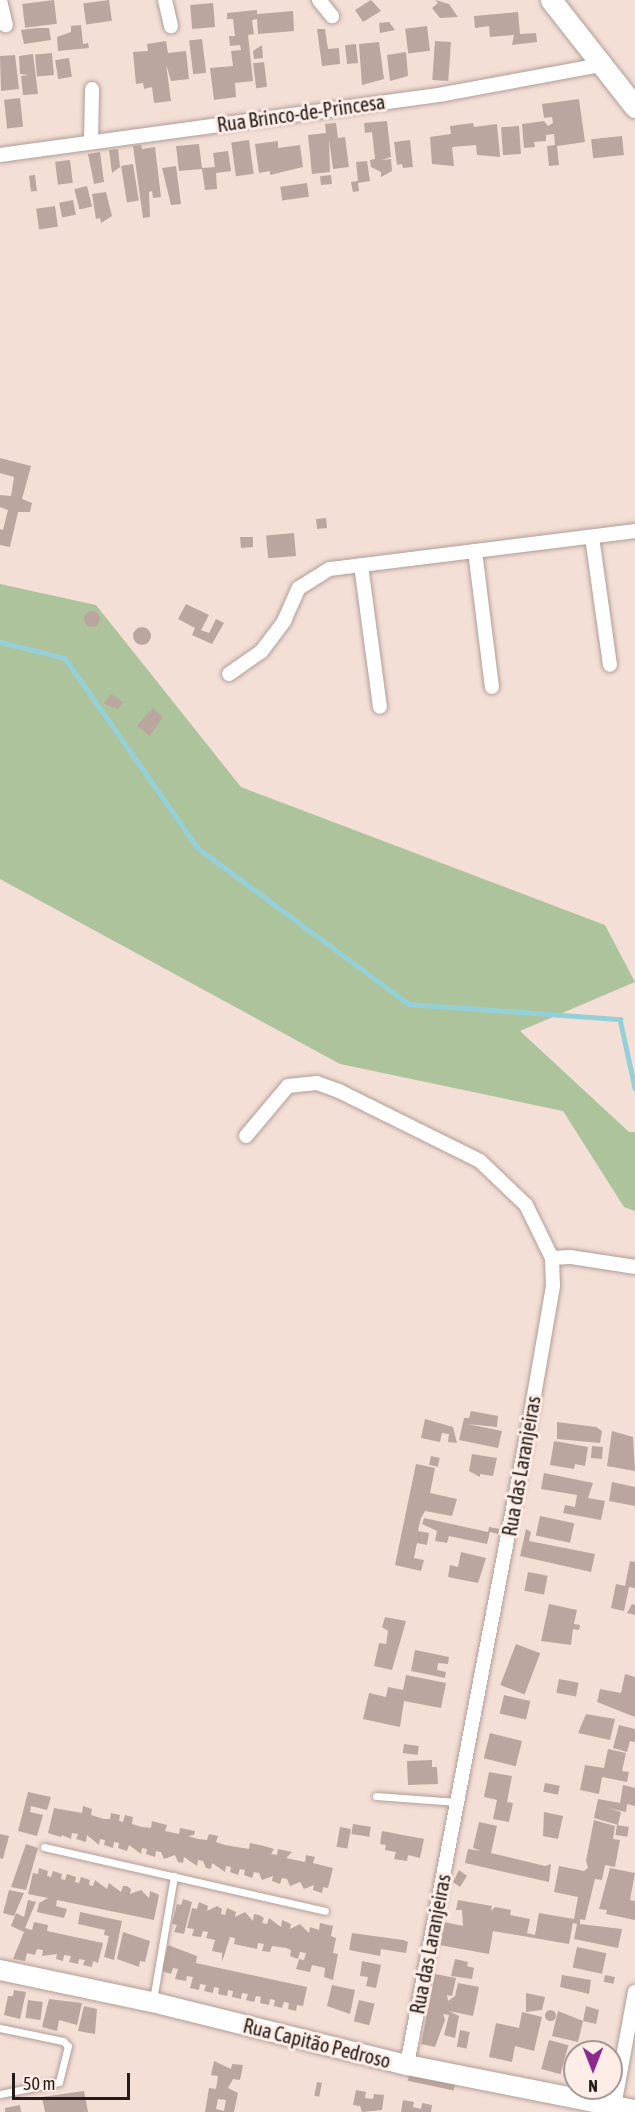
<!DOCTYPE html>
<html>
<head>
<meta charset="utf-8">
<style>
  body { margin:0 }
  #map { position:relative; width:635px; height:2112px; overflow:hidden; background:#f4dfd7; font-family:"Asap Condensed",sans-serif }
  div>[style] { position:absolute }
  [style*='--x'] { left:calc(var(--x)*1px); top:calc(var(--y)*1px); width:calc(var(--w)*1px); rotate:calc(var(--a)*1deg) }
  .green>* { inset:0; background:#adc39c }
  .stream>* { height:4.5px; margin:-2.25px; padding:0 2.25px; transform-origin:2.25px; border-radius:2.25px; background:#95d0d8 }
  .building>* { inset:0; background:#baa69e; transform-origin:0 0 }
  .round { border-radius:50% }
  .roads { filter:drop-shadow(0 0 2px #b19e96) drop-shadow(0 0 2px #b19e96) }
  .lane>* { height:7px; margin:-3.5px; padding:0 3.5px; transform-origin:3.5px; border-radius:3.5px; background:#fff }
  .street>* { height:14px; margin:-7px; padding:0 7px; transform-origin:7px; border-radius:7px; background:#fff }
  .secondary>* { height:20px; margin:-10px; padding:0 10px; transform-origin:10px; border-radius:10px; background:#fff }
  .primary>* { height:21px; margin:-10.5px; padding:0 10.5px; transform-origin:10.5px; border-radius:10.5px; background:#fff }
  span { translate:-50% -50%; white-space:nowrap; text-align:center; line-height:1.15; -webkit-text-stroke:6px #feede7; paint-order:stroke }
  .street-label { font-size:20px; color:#231c19 }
  .north { position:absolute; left:563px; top:2040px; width:60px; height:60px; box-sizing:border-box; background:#feede7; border:2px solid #a69995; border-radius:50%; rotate:180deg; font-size:16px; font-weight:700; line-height:24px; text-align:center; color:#231c19 }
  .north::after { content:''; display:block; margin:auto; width:21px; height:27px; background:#8d288f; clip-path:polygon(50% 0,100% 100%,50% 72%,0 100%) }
  .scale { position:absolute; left:12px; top:2073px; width:118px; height:27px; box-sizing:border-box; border:3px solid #231c19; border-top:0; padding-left:8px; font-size:18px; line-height:21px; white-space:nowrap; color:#231c19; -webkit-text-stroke:4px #feede7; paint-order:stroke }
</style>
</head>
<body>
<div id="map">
  <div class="green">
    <i style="clip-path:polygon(0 584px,96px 605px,241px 787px,605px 925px,635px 982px,520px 1031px,629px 1132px,635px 1132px,635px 1211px,624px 1207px,563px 1111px,340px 1064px,0 879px)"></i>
  </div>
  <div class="stream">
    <i style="--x:0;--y:642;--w:67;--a:13.8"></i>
    <i style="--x:65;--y:658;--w:232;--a:55"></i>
    <i style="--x:198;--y:848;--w:262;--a:36.5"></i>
    <i style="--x:409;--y:1004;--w:212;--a:4.1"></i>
    <i style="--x:620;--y:1019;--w:71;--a:77.7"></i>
  </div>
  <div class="building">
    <i style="left:54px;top:0;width:24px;height:32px;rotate:83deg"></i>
    <i style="left:109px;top:0;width:21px;height:26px;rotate:82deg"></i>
    <i style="clip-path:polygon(371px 0,381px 11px,363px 22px,355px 10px)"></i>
    <i style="clip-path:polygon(435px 0,449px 4px,458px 17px,440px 18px,432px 8px,438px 3px)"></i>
    <i style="left:213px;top:3px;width:24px;height:23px;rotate:85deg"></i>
    <i style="clip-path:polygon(257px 10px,257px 14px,293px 11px,294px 31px,258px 34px,257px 19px,252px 20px,254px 34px,248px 35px,253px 81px,235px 83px,236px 97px,214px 100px,210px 68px,233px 66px,231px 51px,241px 50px,240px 45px,230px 46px,229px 36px,235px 36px,233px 19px,227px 19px,227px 13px)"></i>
    <i style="clip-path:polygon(518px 12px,520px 34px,536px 33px,537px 42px,512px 45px,514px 35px,490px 37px,489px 26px,475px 28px,474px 16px)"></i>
    <i style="clip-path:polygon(389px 22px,395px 30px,380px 33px,379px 23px)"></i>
    <i style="clip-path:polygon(81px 25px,83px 44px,88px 43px,89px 48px,58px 51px,57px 37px,71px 32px,71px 26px)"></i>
    <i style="left:427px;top:26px;width:25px;height:22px;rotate:83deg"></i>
    <i style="clip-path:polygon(37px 28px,49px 28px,51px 40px,24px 44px,21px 30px)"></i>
    <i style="clip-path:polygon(317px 29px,325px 29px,328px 49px,339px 48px,340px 64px,322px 66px)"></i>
    <i style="left:202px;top:39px;width:34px;height:13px;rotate:83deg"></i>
    <i style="clip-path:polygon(166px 41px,168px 53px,186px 51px,189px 79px,171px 81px,166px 64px,171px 101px,154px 103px,152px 87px,144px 89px,143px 83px,136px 84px,133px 52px,148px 51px,147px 44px)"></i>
    <i style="left:435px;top:41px;width:16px;height:39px;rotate:4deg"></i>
    <i style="clip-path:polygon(379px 42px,384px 79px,362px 85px,359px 44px)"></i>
    <i style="left:356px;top:44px;width:19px;height:11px;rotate:84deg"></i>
    <i style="clip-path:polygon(262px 45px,263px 58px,254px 59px,253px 51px)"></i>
    <i style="clip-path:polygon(406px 52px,408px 76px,390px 81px,387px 55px)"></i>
    <i style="left:52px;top:53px;width:22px;height:17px;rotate:85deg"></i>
    <i style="clip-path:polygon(33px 54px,38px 94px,23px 95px,21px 76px,29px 75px,20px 74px,19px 56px)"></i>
    <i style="clip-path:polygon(15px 55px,19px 89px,1px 91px,0 56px)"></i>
    <i style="left:69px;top:58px;width:19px;height:14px;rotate:81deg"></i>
    <i style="left:264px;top:62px;width:25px;height:11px;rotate:83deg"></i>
    <i style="left:20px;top:98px;width:29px;height:16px;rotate:84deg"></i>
    <i style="clip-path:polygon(579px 99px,585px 142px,557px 146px,559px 165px,549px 166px,547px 146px,555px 145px,554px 134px,546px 135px,546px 141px,534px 142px,535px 147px,524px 148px,522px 124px,544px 121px,548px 126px,553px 123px,552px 117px,544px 118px,542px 104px)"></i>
    <i style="clip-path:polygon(387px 121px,391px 157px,382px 160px,391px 159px,392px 171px,381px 177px,381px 172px,371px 167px,370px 160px,375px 159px,372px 132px,365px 133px,364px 123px)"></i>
    <i style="clip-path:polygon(336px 123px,338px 138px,345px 137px,349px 167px,333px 169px,329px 139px,330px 172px,312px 174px,308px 135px,326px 133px,325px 124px)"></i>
    <i style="clip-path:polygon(473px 123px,474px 127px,497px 124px,500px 157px,477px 155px,476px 145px,452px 147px,454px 166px,432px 164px,430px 137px,451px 134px,450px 126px)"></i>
    <i style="left:519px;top:126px;width:28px;height:18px;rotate:86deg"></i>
    <i style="left:622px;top:136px;width:19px;height:31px;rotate:84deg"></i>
    <i style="left:249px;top:140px;width:34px;height:18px;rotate:82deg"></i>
    <i style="clip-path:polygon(410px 140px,413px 167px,403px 168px,402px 164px,397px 165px,394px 142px)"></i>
    <i style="clip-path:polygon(278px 141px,278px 148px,300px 145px,303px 167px,270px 175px,270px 171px,259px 173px,255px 144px)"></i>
    <i style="clip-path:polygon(199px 144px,202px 168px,215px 167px,213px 153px,228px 151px,231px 171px,216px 173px,217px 189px,205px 190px,202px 169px,179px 171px,176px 146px)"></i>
    <i style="clip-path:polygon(141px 145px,142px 149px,155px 147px,161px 197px,153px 198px,152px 191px,149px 192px,150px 217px,143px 218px,133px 146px)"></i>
    <i style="clip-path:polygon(118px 149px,120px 167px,112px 173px,109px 150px)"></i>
    <i style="clip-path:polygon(100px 152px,104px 182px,94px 184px,88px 154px)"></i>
    <i style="left:70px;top:160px;width:23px;height:15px;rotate:83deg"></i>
    <i style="clip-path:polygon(367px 161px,370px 181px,358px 183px,359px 191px,353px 192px,351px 182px,358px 181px,356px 162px)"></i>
    <i style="left:133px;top:164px;width:37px;height:12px;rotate:81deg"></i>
    <i style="clip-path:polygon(176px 166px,181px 204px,171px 205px,162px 168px)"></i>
    <i style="left:35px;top:175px;width:16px;height:6px;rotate:83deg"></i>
    <i style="left:331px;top:175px;width:9px;height:11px;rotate:84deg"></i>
    <i style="left:307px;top:183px;width:14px;height:27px;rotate:82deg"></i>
    <i style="left:87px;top:186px;width:21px;height:13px;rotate:76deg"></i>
    <i style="clip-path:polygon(106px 192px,112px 216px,101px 223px,100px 218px,96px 219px,92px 194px)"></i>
    <i style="left:73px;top:200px;width:15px;height:14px;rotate:79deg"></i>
    <i style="left:55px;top:206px;width:21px;height:19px;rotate:82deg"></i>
    <i style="clip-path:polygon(0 458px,31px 466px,22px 499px,32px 503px,30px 512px,18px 512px,10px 547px,0 545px,0 529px,3px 530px,8px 510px,0 507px,0 495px,11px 496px,14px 477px,0 473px)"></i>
    <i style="left:326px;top:518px;width:10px;height:10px;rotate:84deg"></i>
    <i style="left:294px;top:533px;width:23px;height:28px;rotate:85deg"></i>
    <i style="clip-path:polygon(240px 537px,253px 537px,253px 547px,241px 548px)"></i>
    <i style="clip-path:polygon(186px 604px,209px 615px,201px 630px,209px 633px,216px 619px,224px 623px,212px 644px,192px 635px,195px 628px,178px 619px)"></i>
    <i class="round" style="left:84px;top:611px;width:16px;height:16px"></i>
    <i class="round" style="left:133px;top:627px;width:18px;height:18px"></i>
    <i style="clip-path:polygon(111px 694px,123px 702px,118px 709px,104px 704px)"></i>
    <i style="clip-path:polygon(153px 708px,163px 717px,150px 736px,137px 726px)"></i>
    <i style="clip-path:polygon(471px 1411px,498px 1416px,497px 1427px,467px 1424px,502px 1431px,498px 1448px,459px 1440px,464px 1418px,469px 1418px)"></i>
    <i style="clip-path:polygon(425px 1419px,453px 1427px,457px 1443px,448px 1442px,449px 1434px,442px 1433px,440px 1442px,421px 1438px)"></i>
    <i style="clip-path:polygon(557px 1422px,596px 1427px,602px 1431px,600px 1443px,557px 1439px)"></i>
    <i style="clip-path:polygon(612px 1431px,633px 1437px,635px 1471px,607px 1466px)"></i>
    <i style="clip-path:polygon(554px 1441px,588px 1447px,585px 1466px,575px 1464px,574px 1469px,550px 1465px)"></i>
    <i style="left:592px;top:1446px;width:11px;height:12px;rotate:5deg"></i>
    <i style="clip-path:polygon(472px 1454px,497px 1458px,493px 1476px,480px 1474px,480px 1477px,469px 1471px)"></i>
    <i style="left:431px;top:1456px;width:9px;height:9px;rotate:13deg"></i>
    <i style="clip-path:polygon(416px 1464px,435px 1468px,430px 1493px,457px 1499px,452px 1516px,425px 1511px,421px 1518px,418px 1531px,429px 1533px,427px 1545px,417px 1543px,414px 1558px,424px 1560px,421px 1571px,395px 1565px)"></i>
    <i style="clip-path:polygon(544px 1473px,593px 1483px,588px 1498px,605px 1501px,601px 1520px,563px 1513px,565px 1505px,575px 1507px,577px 1495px,541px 1489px)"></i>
    <i style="clip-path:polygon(612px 1482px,635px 1487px,635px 1506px,609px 1501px)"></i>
    <i style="left:540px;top:1516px;width:35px;height:20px;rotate:12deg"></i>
    <i style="clip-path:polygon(424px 1518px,488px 1532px,489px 1527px,500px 1529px,498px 1534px,490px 1532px,487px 1544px,449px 1536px,447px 1543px,435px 1541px,437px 1531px,422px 1524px)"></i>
    <i style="clip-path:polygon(526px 1529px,531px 1532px,529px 1541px,595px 1554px,591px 1572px,520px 1556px)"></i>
    <i style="clip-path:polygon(461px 1552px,486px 1558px,478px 1583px,448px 1577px,450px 1565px,458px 1567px)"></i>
    <i style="clip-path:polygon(630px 1561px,635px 1562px,635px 1588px,629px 1587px,624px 1611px,611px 1608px,616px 1584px,625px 1586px)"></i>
    <i style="left:528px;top:1572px;width:20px;height:19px;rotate:11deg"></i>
    <i style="clip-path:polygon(549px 1604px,577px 1610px,574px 1624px,580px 1625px,579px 1630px,573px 1629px,571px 1645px,541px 1641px)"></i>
    <i style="clip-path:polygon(632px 1604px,635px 1605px,635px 1615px,627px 1613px)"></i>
    <i style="clip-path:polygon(385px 1617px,406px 1621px,392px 1670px,374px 1666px,379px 1643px,386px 1644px,388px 1631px,382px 1627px)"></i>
    <i style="left:516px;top:1644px;width:26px;height:44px;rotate:21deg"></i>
    <i style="clip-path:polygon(415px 1650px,449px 1657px,448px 1664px,438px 1663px,437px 1670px,446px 1672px,445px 1678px,411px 1671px)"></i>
    <i style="clip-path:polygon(625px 1674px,635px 1677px,635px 1717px,597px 1702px,600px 1689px,621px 1693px)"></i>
    <i style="clip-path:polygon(406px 1675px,446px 1683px,441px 1708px,404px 1701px,400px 1727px,363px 1719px,369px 1693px,386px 1697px,388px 1687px,403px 1690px)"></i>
    <i style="left:559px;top:1679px;width:20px;height:14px;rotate:11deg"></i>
    <i style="left:504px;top:1695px;width:27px;height:19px;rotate:13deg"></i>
    <i style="clip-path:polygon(586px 1714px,615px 1719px,610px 1740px,578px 1733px)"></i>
    <i style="clip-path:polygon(619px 1725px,635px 1729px,635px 1742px,630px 1741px,627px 1752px,613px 1748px)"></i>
    <i style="left:490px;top:1733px;width:33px;height:26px;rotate:14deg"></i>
    <i style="left:404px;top:1744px;width:15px;height:9px;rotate:8deg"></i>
    <i style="clip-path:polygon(608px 1749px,626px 1753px,622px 1771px,629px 1772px,627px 1782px,602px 1777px,599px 1794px,580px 1790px,585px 1765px,604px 1768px)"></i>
    <i style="clip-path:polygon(432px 1760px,432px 1767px,437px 1767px,438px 1784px,408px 1785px,407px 1761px)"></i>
    <i style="clip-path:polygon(489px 1772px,512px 1776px,507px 1802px,513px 1803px,509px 1822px,493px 1819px,497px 1800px,484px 1797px)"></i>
    <i style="left:545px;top:1783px;width:15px;height:9px;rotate:11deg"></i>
    <i style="clip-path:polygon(623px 1785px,635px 1788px,635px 1806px,627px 1804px,626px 1812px,608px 1808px,621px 1812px,618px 1825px,594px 1818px,598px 1799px,620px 1803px)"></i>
    <i style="clip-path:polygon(28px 1792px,51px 1797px,47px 1810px,31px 1806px,30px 1812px,43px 1815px,37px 1836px,18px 1831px)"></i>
    <i style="clip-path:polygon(83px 1806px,92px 1809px,91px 1815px,104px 1819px,110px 1819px,111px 1813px,120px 1815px,119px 1821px,123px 1822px,125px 1815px,133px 1817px,132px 1824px,142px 1827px,151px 1828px,152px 1821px,167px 1825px,165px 1831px,179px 1834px,180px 1828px,195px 1831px,194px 1835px,188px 1836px,198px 1839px,207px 1840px,209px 1834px,218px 1836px,216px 1842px,225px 1845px,249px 1849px,250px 1843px,264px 1846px,274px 1849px,271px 1854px,277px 1855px,278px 1849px,292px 1852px,286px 1858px,305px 1862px,306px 1855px,315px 1857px,313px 1863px,333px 1868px,328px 1888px,323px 1887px,322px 1893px,313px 1890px,314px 1885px,304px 1889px,300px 1882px,290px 1886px,287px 1879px,282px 1878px,280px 1884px,272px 1881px,273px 1876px,262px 1880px,259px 1873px,254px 1872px,252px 1878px,244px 1875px,245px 1870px,240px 1869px,238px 1875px,230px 1872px,231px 1867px,226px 1866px,225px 1872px,212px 1863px,211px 1869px,206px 1868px,203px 1861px,198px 1860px,197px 1866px,184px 1857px,183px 1863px,178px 1862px,175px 1855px,164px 1859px,161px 1852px,156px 1851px,155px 1857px,146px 1854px,147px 1849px,142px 1848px,141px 1854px,129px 1845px,127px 1851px,118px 1848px,119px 1843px,114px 1842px,113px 1848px,104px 1845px,105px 1840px,100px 1839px,99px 1845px,87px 1835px,86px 1842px,76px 1839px,78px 1834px,72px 1833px,71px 1839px,62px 1835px,64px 1831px,61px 1837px,48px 1833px,54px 1808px,82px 1813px)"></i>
    <i style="clip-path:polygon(544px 1812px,563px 1816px,558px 1839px,543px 1836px)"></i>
    <i style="clip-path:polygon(594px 1820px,615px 1826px,613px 1839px,620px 1840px,615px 1867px,605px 1865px,602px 1880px,595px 1879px,585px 1920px,580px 1919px,580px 1924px,622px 1929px,618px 1948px,574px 1939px,577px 1924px,573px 1923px,569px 1944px,493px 1931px,489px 1954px,439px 1945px,444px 1922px,463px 1926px,462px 1910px,456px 1910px,458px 1900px,492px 1906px,491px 1911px,495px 1907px,511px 1910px,510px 1915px,530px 1919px,527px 1933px,535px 1935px,539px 1913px,574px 1919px,578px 1897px,554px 1892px,559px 1866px,584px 1871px,588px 1868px,586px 1861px)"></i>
    <i style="clip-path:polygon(479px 1822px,497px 1826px,491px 1853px,545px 1866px,551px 1864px,549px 1882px,465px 1863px,468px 1849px,481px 1851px,473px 1848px)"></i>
    <i style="left:353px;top:1824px;width:18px;height:10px;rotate:9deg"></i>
    <i style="left:617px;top:1825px;width:12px;height:10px;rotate:9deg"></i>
    <i style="left:340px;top:1827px;width:11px;height:20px;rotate:10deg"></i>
    <i style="clip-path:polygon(382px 1831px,424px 1839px,420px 1858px,408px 1855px,407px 1861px,394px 1859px,396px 1852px,385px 1850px,386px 1845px,380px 1844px)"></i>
    <i style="clip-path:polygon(0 1834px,9px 1836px,3px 1859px,0 1858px)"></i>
    <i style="clip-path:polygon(26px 1844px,38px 1848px,26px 1890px,11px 1887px)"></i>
    <i style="clip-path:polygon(39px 1868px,48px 1871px,47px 1876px,51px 1877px,53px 1871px,62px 1874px,61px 1879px,65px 1880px,67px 1874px,76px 1877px,75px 1882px,79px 1883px,81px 1877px,90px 1880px,89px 1885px,93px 1886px,95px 1880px,107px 1889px,109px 1883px,121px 1892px,123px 1886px,127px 1886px,131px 1889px,130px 1894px,141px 1890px,149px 1898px,150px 1891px,155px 1893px,159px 1895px,154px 1920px,57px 1900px,56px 1906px,67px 1909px,64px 1918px,37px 1912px,39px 1903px,48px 1898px,28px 1894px,33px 1873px,38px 1874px)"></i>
    <i style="clip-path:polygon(610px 1868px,635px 1873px,630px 1900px,635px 1901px,635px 1920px,606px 1914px,607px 1910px,599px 1909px)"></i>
    <i style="clip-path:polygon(459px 1870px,467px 1876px,460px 1887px,453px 1882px)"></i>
    <i style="clip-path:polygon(9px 1890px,24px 1893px,14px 1916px,3px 1913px)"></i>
    <i style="clip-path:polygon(183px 1899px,192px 1902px,184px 1934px,174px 1932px,177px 1925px,172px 1924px,177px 1904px,181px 1905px)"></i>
    <i style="clip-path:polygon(28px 1900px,36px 1902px,25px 1928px,32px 1930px,34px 1922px,48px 1925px,47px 1931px,103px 1943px,98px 1963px,93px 1961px,92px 1967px,83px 1965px,85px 1960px,79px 1959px,78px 1964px,69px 1962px,71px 1956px,64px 1955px,63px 1961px,56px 1959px,57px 1954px,42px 1956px,43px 1950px,37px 1949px,35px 1955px,27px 1953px,25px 1961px,13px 1959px,24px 1932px,11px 1926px,16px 1913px,24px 1917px)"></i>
    <i style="clip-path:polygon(199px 1902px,208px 1906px,207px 1911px,217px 1906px,222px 1909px,221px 1914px,225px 1915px,227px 1908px,236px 1912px,235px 1917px,245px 1912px,253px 1921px,254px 1914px,259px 1915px,264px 1918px,262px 1923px,267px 1924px,269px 1918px,281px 1927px,282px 1920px,291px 1924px,290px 1929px,300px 1924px,309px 1933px,310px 1927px,319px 1930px,320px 1923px,333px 1926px,331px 1936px,336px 1938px,333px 1953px,338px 1954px,333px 1980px,324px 1977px,325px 1968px,312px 1965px,310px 1972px,296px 1969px,299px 1959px,304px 1960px,306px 1953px,300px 1952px,298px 1959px,290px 1956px,291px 1950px,286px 1948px,272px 1946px,270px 1952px,262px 1951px,264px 1944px,258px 1943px,257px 1949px,243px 1946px,234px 1944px,235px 1938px,230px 1937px,222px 1962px,222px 1953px,212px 1951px,215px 1940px,206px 1938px,208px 1932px,203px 1931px,201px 1937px,192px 1936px,194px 1929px,187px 1928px,192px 1908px,197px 1909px)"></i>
    <i style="clip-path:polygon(80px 1912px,122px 1921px,114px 1960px,104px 1957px,109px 1936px,104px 1935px,105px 1930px,78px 1924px)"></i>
    <i style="clip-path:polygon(123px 1932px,150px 1941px,145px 1962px,140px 1961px,139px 1967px,117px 1959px)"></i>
    <i style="clip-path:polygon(352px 1933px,403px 1940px,408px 1942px,406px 1953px,381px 1949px,380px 1956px,349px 1950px)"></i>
    <i style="clip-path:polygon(168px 1945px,197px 1956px,196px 1963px,307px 1987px,303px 2006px,297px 2005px,296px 2011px,288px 2009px,289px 2003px,284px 2002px,282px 2008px,274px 2006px,275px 2000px,270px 1999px,269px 2005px,260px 2003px,261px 1997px,256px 1996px,254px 2002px,246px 2000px,248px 1994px,242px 1993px,241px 1999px,232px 1997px,233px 1991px,228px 1990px,227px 1996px,218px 1994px,219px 1988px,214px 1987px,213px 1993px,204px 1991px,206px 1985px,200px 1984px,199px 1990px,190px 1988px,193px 1977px,187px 1976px,186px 1981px,175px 1979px,178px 1969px,173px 1968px,171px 1974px,162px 1971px)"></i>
    <i style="left:577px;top:1947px;width:30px;height:21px;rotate:12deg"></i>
    <i style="clip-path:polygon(455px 1959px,468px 1962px,467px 1966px,474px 1968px,472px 1979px,451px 1976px)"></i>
    <i style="clip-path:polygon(362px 1961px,381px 1965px,376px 1988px,366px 1986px,368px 1977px,360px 1976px)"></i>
    <i style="clip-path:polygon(435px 1974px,456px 1978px,452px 1996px,447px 1995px,448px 2001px,455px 1996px,458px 1983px,479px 1987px,473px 2016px,449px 2011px,459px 2016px,455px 2038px,444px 2035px,449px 2015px,443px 2014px,445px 2020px,435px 2047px,421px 2044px)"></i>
    <i style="clip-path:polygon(562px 1975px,591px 1980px,589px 1994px,560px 1987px)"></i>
    <i style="left:605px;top:1975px;width:10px;height:7px;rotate:11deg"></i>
    <i style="clip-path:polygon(332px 1985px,355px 1990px,350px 2014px,327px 2006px)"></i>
    <i style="clip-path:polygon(14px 1990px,26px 1992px,20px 2019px,4px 2015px,8px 1996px,13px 1996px)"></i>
    <i style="clip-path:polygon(526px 1993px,545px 1997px,542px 2010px,526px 2012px)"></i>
    <i style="clip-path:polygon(49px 1999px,82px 2003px,77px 2025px,59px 2020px,57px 2031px,42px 2027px)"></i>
    <i style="left:28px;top:2000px;width:15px;height:18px;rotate:8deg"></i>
    <i style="left:359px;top:2000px;width:16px;height:22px;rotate:14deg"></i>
    <i style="clip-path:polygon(84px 2006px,97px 2009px,95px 2034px,78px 2031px)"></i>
    <i style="clip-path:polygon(586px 2006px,599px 2010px,596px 2024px,583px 2021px,578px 2042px,552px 2036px,558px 2011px,583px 2021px)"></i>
    <i class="round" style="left:544.5px;top:2009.5px;width:11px;height:11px"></i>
    <i style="clip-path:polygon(522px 2012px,542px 2017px,534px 2051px,515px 2046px,512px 2062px,489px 2057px,496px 2023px,519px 2028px)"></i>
    <i style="left:460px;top:2030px;width:10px;height:17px;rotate:11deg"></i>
    <i style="left:549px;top:2040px;width:20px;height:30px;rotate:15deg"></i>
    <i style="clip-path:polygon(evenodd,214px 2061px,231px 2069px,232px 2064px,243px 2065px,240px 2080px,233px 2079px,228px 2088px,238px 2093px,234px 2112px,205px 2112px,209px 2088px,216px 2089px,218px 2076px,211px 2075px,214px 2061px,218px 2099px,226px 2100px,224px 2111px,216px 2109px,218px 2099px)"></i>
    <i style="left:410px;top:2070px;width:47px;height:11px;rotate:12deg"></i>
    <i style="left:317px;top:2082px;width:5px;height:14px;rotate:11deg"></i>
    <i style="clip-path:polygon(356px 2090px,366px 2092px,365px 2098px,373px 2099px,374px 2094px,384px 2095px,382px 2110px,362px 2112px,360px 2106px,353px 2105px)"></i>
    <i style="clip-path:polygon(84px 2091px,88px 2112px,45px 2112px,42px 2097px)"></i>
    <i style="clip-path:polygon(403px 2100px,414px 2102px,413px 2107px,421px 2109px,422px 2103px,432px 2105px,431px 2112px,401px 2112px)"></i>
    <i style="clip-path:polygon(20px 2105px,21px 2112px,5px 2112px,5px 2108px)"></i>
  </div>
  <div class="roads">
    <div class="lane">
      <i style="--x:376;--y:1796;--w:81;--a:4.2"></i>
      <i style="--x:44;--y:1847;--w:288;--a:12.8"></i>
      <i style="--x:153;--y:2000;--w:126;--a:-80.4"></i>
      <i style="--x:0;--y:2028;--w:64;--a:11.7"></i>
      <i style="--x:63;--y:2041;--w:7;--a:45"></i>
      <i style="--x:68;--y:2046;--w:37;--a:104"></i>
      <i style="--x:59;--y:2082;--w:60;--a:168.5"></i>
    </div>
    <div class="street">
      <i style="--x:0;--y:0;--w:26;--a:77"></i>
      <i style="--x:165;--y:0;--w:27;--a:77"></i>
      <i style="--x:319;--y:0;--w:21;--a:51"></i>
      <i style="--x:91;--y:142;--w:53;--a:-88.9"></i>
      <i style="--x:0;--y:155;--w:448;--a:-7.8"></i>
      <i style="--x:444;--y:94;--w:160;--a:-10.5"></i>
      <i style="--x:592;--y:537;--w:129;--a:82"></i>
      <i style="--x:475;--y:551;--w:137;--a:82.9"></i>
      <i style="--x:361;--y:565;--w:143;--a:82.4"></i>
      <i style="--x:229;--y:674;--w:39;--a:-35"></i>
      <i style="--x:261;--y:652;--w:39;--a:-53"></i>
      <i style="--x:284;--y:621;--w:36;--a:-66"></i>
      <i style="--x:299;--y:588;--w:36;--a:-32"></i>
      <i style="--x:330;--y:569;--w:307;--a:-7.1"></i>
      <i style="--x:246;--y:1136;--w:65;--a:-50"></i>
      <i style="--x:288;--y:1086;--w:29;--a:-6"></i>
      <i style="--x:317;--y:1083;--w:23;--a:20"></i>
      <i style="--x:339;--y:1091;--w:157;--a:26.4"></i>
      <i style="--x:480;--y:1161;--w:64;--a:43.7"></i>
      <i style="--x:526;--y:1205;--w:59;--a:63.9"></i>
      <i style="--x:552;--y:1258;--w:28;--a:88"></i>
      <i style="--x:553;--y:1286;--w:146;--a:99.8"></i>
      <i style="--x:528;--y:1430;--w:646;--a:100.79"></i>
      <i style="--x:552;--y:1258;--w:18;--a:-3"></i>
      <i style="--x:570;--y:1257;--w:66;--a:8.7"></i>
      <i style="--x:614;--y:2106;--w:116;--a:-79.6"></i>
    </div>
    <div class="secondary">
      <i style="--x:0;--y:1970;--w:155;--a:11.9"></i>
      <i style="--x:152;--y:2002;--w:263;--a:13.9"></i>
      <i style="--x:407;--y:2065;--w:232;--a:11.2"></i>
    </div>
    <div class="primary">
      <i style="--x:551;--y:0;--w:136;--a:51.9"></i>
    </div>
  </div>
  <div class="street-label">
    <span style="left:301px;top:113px;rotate:-8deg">Rua Brinco-de-Princesa</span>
    <span style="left:521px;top:1466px;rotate:-80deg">Rua das Laranjeiras</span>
    <span style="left:430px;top:1944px;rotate:-79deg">Rua das Laranjeiras</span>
    <span style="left:317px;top:2043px;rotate:14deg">Rua Capitão Pedroso</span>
  </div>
  <div class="north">N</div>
  <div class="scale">50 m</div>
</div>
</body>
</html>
